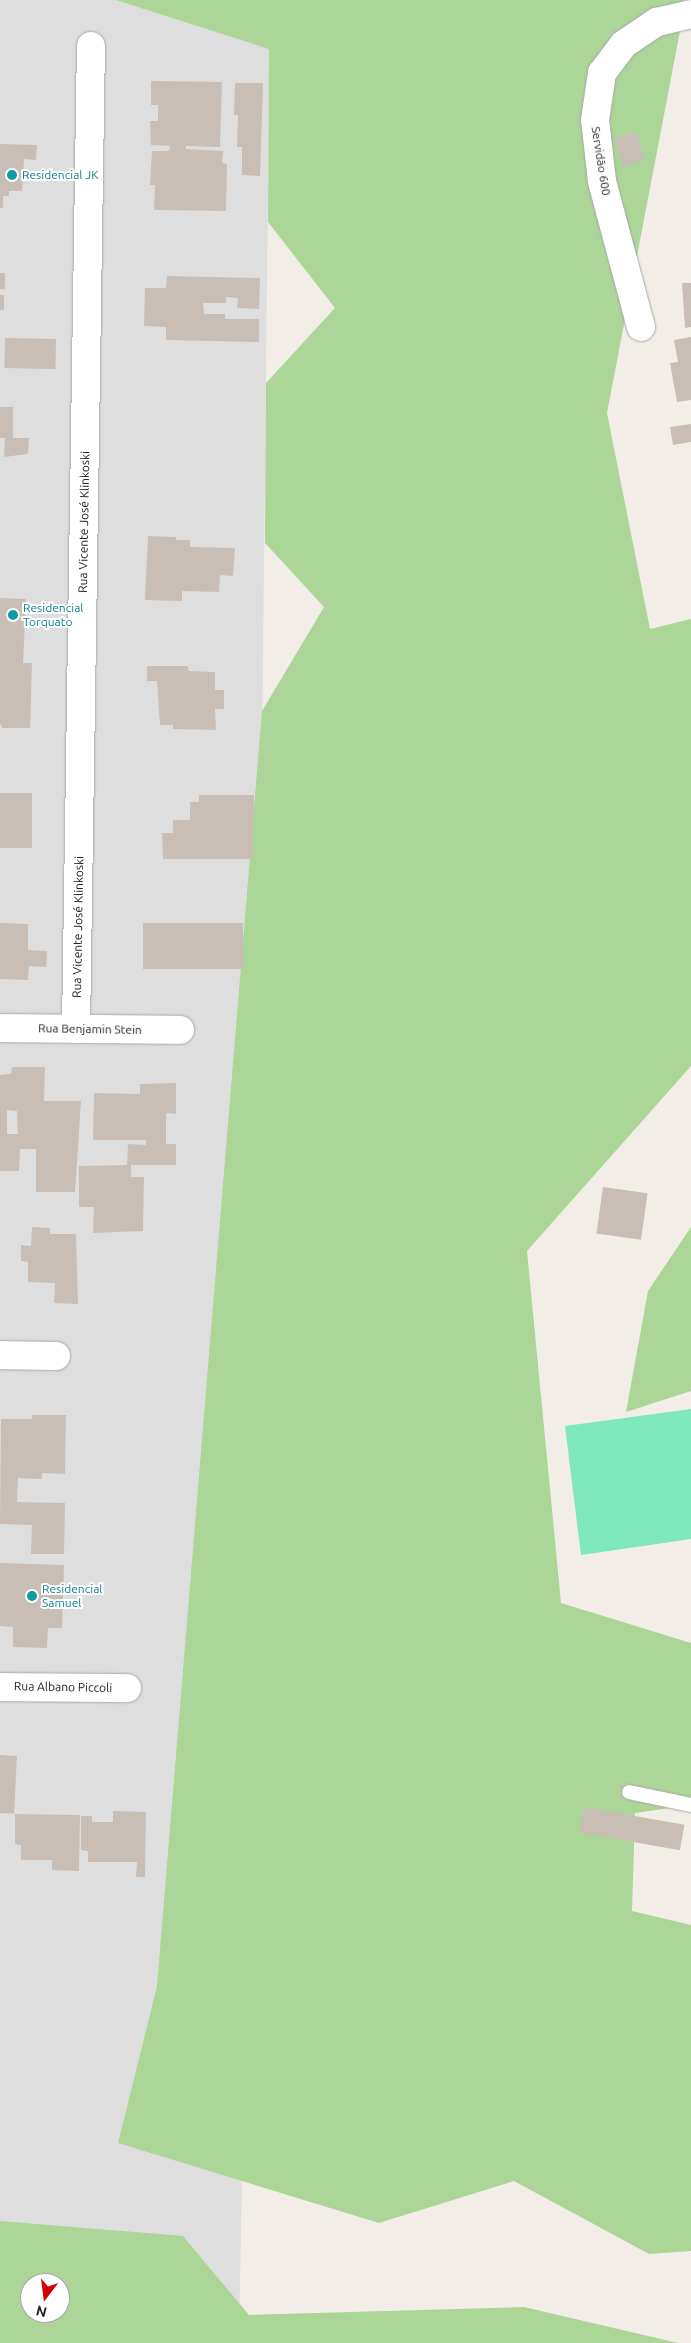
<!DOCTYPE html>
<html>
<head>
<meta charset="utf-8">
<style>
  body { margin:0 }
  #map { position:relative; width:691px; height:2343px; overflow:hidden; background:#f2eee7; font-family:Ubuntu,sans-serif }
  div>[style] { position:absolute }
  [style*='--x'] { left:calc(var(--x)*1px); top:calc(var(--y)*1px); width:calc(var(--w)*1px); rotate:calc(var(--a)*1deg) }
  .residential>* { inset:0; background:#dfdede }
  .forest>* { inset:0; background:#acd598 }
  .pitch>* { inset:0; background:#7fe8bc }
  .building>* { inset:0; background:#c8beb6; transform-origin:0 0 }
  .roads { filter:drop-shadow(0 0 1px #a8a8a8) drop-shadow(0 0 1px #a8a8a8) }
  .service>* { height:14px; margin:-7px; padding:0 7px; transform-origin:7px; border-radius:7px; background:#fff }
  .minor>* { height:28px; margin:-14px; padding:0 14px; transform-origin:14px; border-radius:14px; background:#fff }
  .dots>* { width:14px; height:14px; translate:-50% -50%; box-sizing:border-box; border:2px solid #fff; border-radius:50% }
  span { translate:-50% -50%; white-space:nowrap; text-align:center; line-height:1.15; -webkit-text-stroke:4px #fff; paint-order:stroke }
  .street-label { font-size:12px; color:#212121 }
  .culture-label { font-size:12px; color:#0d838f }
  .left { translate:0 -50%; text-align:left }
  .north { position:absolute; left:20px; top:2273px; width:50px; height:50px; box-sizing:border-box; background:#fff; border:1px solid #a6a6a6; border-radius:50%; rotate:195deg; font-size:14px; font-weight:700; line-height:20px; text-align:center; color:#212121 }
  .north::after { content:''; display:block; margin:auto; width:18px; height:22px; background:#d30006; clip-path:polygon(50% 0,100% 100%,50% 72%,0 100%) }
</style>
</head>
<body>
<div id="map">
  <div class="residential">
    <i style="clip-path:polygon(evenodd,0 0,270px 0,254px 1500px,239px 2343px,0 2343px,0 0,30px 2283px,60px 2283px,60px 2313px,30px 2313px,30px 2283px)"></i>
  </div>
  <div class="forest">
    <i style="clip-path:polygon(116px 0,683px 0,685px 5px,607px 413px,650px 629px,691px 619px,691px 1066px,527px 1251px,561px 1603px,691px 1643px,691px 1805px,635px 1813px,632px 1911px,691px 1925px,691px 2251px,649px 2254px,514px 2181px,379px 2223px,118px 2143px,157px 1986px,262px 711px,324px 607px,265px 543px,266px 383px,335px 308px,268px 222px,269px 49px)"></i>
    <i style="clip-path:polygon(691px 1227px,691px 1391px,626px 1412px,648px 1291px)"></i>
    <i style="clip-path:polygon(evenodd,0 2221px,183px 2236px,249px 2315px,524px 2307px,678px 2343px,0 2343px,0 2221px,30px 2283px,60px 2283px,60px 2313px,30px 2313px,30px 2283px)"></i>
  </div>
  <div class="pitch">
    <i style="clip-path:polygon(691px 1409px,691px 1539px,581px 1555px,565px 1426px)"></i>
  </div>
  <div class="building">
    <i style="clip-path:polygon(151px 81px,222px 82px,220px 147px,186px 146px,186px 149px,223px 151px,222px 163px,227px 164px,226px 211px,154px 210px,155px 185px,150px 185px,152px 151px,169px 151px,170px 146px,151px 145px,150px 121px,158px 121px,158px 105px,151px 105px)"></i>
    <i style="clip-path:polygon(235px 83px,263px 83px,260px 176px,242px 175px,242px 147px,237px 147px,238px 115px,234px 115px)"></i>
    <i style="left:636px;top:132px;width:29px;height:23px;rotate:72deg"></i>
    <i style="clip-path:polygon(0 144px,37px 145px,36px 160px,24px 159px,22px 191px,9px 191px,9px 196px,3px 196px,3px 208px,0 208px)"></i>
    <i style="left:0;top:273px;width:5px;height:16px"></i>
    <i style="clip-path:polygon(167px 276px,260px 278px,259px 309px,237px 308px,238px 298px,226px 297px,226px 303px,203px 303px,204px 314px,225px 314px,225px 319px,259px 319px,259px 342px,166px 340px,166px 327px,144px 326px,145px 288px,166px 288px)"></i>
    <i style="clip-path:polygon(682px 283px,691px 283px,691px 327px,685px 328px)"></i>
    <i style="left:0;top:295px;width:4px;height:15px"></i>
    <i style="clip-path:polygon(691px 337px,691px 400px,677px 402px,670px 363px,678px 362px,674px 340px)"></i>
    <i style="left:5px;top:338px;width:51px;height:30px;rotate:1deg"></i>
    <i style="clip-path:polygon(0 407px,13px 407px,13px 438px,29px 438px,28px 454px,4px 457px,5px 438px,0 438px)"></i>
    <i style="clip-path:polygon(691px 424px,691px 442px,673px 445px,670px 427px)"></i>
    <i style="clip-path:polygon(148px 536px,176px 537px,176px 540px,190px 540px,190px 547px,235px 548px,233px 576px,220px 575px,219px 592px,182px 591px,182px 601px,145px 600px)"></i>
    <i style="clip-path:polygon(0 598px,26px 599px,23px 663px,32px 663px,30px 728px,2px 728px,0 723px)"></i>
    <i style="clip-path:polygon(147px 666px,188px 666px,189px 671px,215px 672px,215px 690px,224px 690px,224px 709px,215px 709px,216px 730px,173px 729px,173px 725px,160px 725px,157px 681px,147px 681px)"></i>
    <i style="left:0;top:793px;width:32px;height:55px"></i>
    <i style="clip-path:polygon(199px 795px,254px 795px,253px 859px,163px 859px,162px 833px,173px 833px,173px 820px,190px 820px,190px 802px,199px 802px)"></i>
    <i style="clip-path:polygon(0 923px,28px 924px,28px 950px,47px 951px,46px 967px,29px 966px,28px 980px,0 979px)"></i>
    <i style="left:143px;top:923px;width:100px;height:46px"></i>
    <i style="clip-path:polygon(evenodd,12px 1067px,45px 1067px,44px 1101px,81px 1101px,75px 1192px,36px 1192px,36px 1149px,20px 1149px,19px 1171px,0 1171px,0 1075px,11px 1074px,12px 1067px,7px 1110px,17px 1111px,18px 1134px,7px 1134px,7px 1110px)"></i>
    <i style="clip-path:polygon(176px 1083px,176px 1114px,166px 1113px,166px 1144px,176px 1144px,176px 1165px,131px 1165px,131px 1177px,144px 1177px,143px 1231px,93px 1233px,94px 1207px,79px 1207px,79px 1166px,127px 1165px,128px 1144px,146px 1145px,146px 1140px,93px 1140px,94px 1093px,140px 1094px,140px 1084px)"></i>
    <i style="left:603px;top:1187px;width:45px;height:47px;rotate:8deg"></i>
    <i style="clip-path:polygon(32px 1227px,50px 1228px,50px 1234px,76px 1234px,78px 1304px,54px 1303px,55px 1283px,28px 1282px,28px 1262px,21px 1261px,21px 1245px,31px 1246px)"></i>
    <i style="clip-path:polygon(32px 1415px,66px 1415px,65px 1474px,42px 1473px,42px 1479px,18px 1478px,17px 1502px,65px 1503px,64px 1554px,31px 1554px,32px 1525px,0 1524px,1px 1419px,32px 1419px)"></i>
    <i style="clip-path:polygon(0 1563px,64px 1565px,62px 1628px,48px 1628px,47px 1648px,13px 1647px,13px 1627px,0 1626px)"></i>
    <i style="left:0;top:1755px;width:17px;height:58px;rotate:3deg"></i>
    <i style="left:584px;top:1807px;width:102px;height:26px;rotate:10deg"></i>
    <i style="clip-path:polygon(113px 1811px,146px 1812px,145px 1877px,136px 1877px,137px 1862px,88px 1862px,88px 1851px,81px 1850px,81px 1816px,92px 1816px,92px 1822px,113px 1822px)"></i>
    <i style="clip-path:polygon(15px 1814px,80px 1815px,79px 1871px,52px 1870px,52px 1860px,21px 1860px,21px 1845px,15px 1844px)"></i>
  </div>
  <div class="roads">
    <div class="service">
      <i style="--x:629;--y:1792;--w:63;--a:11.8"></i>
    </div>
    <div class="minor">
      <i style="--x:641;--y:327;--w:151;--a:-105"></i>
      <i style="--x:602;--y:181;--w:61;--a:-96.5"></i>
      <i style="--x:595;--y:120;--w:48;--a:-81.5"></i>
      <i style="--x:602;--y:73;--w:36;--a:-53"></i>
      <i style="--x:624;--y:44;--w:40;--a:-34"></i>
      <i style="--x:657;--y:22;--w:35;--a:-13"></i>
      <i style="--x:0;--y:1028;--w:180;--a:0.6"></i>
      <i style="--x:76;--y:1029;--w:983;--a:-89.13"></i>
      <i style="--x:0;--y:1355;--w:56;--a:1"></i>
      <i style="--x:0;--y:1687;--w:127;--a:0.5"></i>
    </div>
  </div>
  <div class="dots">
    <i style="left:12px;top:175px;background:#0f9aa8"></i>
    <i style="left:13px;top:615px;background:#0f9aa8"></i>
    <i style="left:32px;top:1596px;background:#0f9aa8"></i>
  </div>
  <div class="street-label">
    <span style="left:601px;top:161px;rotate:81deg">Servidão 600</span>
    <span style="left:84px;top:522px;rotate:-89deg">Rua Vicente José Klinkoski</span>
    <span style="left:78px;top:927px;rotate:-89deg">Rua Vicente José Klinkoski</span>
    <span style="left:90px;top:1029px;rotate:1deg">Rua Benjamin Stein</span>
    <span style="left:63px;top:1687px;rotate:1deg">Rua Albano Piccoli</span>
  </div>
  <div class="culture-label">
    <span class="left" style="left:22px;top:175px">Residencial JK</span>
    <span class="left" style="left:23px;top:615px">Residencial<br>Torquato</span>
    <span class="left" style="left:42px;top:1596px">Residencial<br>Samuel</span>
  </div>
  <div class="north">N</div>
</div>
</body>
</html>
